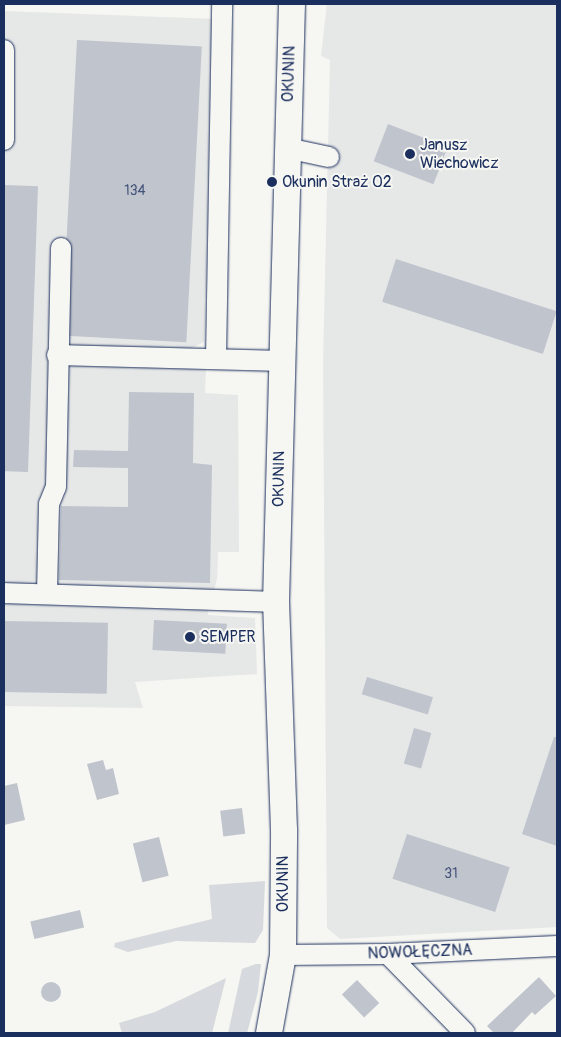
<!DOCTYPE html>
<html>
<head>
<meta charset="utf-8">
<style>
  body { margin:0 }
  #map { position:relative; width:561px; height:1037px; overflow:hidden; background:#f6f6f2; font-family:Pangolin,sans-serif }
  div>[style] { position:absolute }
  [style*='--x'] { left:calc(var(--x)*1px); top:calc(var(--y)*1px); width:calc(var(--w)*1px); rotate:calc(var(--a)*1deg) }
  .built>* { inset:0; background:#e6e7e7 }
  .green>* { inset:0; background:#d6d9dd }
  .building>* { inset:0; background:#c0c4cd; transform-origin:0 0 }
  .round { border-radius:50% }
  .roads { filter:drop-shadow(0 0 1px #1b2f5e) drop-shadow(0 0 1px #1b2f5e) }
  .minor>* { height:20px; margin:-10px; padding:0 10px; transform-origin:10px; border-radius:10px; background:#f6f6f2 }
  .major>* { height:26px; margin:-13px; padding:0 13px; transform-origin:13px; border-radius:13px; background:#f6f6f2 }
  .dots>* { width:14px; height:14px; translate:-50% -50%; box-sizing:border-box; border:2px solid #f6f6f2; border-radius:50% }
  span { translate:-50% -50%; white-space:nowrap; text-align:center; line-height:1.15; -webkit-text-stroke:4px #f6f6f2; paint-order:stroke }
  .number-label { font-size:14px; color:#44547a }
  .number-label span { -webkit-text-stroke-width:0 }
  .street-label { font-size:16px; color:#1b2f5e }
  .poi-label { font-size:16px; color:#1b2f5e }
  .left { translate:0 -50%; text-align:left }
  .frame { position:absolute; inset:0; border:5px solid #1b2f5e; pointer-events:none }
</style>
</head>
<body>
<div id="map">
  <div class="built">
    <i style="clip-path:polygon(327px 4px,557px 4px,557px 927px,340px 939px,327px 928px,323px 364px,330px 60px,321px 56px)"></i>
    <i style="clip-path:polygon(4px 11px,215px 19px,204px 342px,189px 349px,206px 368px,205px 393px,238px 395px,239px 552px,218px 552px,217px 579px,214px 591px,209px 591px,208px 615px,255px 618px,257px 674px,135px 682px,143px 708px,4px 706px)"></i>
  </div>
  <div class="green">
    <i style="clip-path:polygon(265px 881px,263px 930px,255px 943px,176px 941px,128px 952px,114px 947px,115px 943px,212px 919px,209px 885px)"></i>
    <i style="clip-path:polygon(256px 964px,261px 964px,258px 992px,247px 1033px,228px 1033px,242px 969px)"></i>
    <i style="clip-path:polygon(226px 978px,212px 1033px,122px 1033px,119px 1023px,155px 1012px)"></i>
  </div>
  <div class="building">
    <i style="left:77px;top:40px;width:125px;height:296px;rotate:3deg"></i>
    <i style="left:388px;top:124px;width:64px;height:40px;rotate:21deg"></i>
    <i style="left:4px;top:185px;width:34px;height:286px;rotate:2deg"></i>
    <i style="left:396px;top:259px;width:169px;height:45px;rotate:18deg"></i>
    <i style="clip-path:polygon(129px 392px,194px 393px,193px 463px,212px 465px,210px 583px,59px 580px,61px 506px,128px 507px,128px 468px,73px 467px,74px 450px,128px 451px)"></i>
    <i style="left:154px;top:620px;width:73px;height:30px;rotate:3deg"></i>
    <i style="left:4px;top:621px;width:104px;height:71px;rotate:1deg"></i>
    <i style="left:367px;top:677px;width:69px;height:18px;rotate:17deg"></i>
    <i style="left:414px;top:728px;width:18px;height:37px;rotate:16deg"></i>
    <i style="clip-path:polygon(554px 737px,557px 737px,557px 846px,522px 834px)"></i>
    <i style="clip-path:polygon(103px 760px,106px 770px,113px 768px,119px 794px,97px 800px,87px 764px)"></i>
    <i style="clip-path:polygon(17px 783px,25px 820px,4px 825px,4px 786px)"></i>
    <i style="left:242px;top:808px;width:26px;height:22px;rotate:83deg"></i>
    <i style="left:407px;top:834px;width:108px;height:47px;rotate:18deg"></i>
    <i style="left:159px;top:837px;width:40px;height:27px;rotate:76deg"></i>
    <i style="left:80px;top:910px;width:18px;height:51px;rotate:77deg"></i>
    <i style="clip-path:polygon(539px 977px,556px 996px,535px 1015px,532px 1012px,512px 1033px,494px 1033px,487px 1026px)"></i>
    <i style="left:357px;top:980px;width:32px;height:21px;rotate:46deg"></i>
    <i class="round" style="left:41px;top:982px;width:20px;height:20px"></i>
  </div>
  <div class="roads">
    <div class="minor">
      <i style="--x:4;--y:50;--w:90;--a:90"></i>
      <i style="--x:287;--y:148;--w:43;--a:12.1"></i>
      <i style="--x:57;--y:355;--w:225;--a:1.5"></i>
      <i style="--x:216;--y:358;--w:354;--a:-89"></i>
      <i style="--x:4;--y:593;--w:272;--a:1.9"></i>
      <i style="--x:47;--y:593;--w:89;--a:-88.7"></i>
      <i style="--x:49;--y:504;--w:18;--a:-68"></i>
      <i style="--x:56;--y:487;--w:239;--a:-88.8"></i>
      <i style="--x:388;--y:954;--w:110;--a:45.7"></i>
      <i style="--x:283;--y:955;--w:105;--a:-0.5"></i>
      <i style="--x:388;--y:954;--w:169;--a:-2.7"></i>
    </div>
    <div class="major">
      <i style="--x:269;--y:1033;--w:79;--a:-79.8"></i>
      <i style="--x:283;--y:955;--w:125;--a:-89.5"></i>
      <i style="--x:284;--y:830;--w:228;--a:-92"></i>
      <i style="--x:276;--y:602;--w:598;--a:-88.47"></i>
    </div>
  </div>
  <div class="dots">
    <i style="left:410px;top:154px;background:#1b2f5e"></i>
    <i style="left:272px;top:182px;background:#1b2f5e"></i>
    <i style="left:190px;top:637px;background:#1b2f5e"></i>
  </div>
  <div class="number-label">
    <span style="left:135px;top:191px">134</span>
    <span style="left:451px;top:874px">31</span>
  </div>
  <div class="street-label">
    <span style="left:289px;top:74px;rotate:-88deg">OKUNIN</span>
    <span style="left:279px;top:479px;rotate:-89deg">OKUNIN</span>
    <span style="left:283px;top:884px;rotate:-90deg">OKUNIN</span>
    <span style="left:420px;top:952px;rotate:-2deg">NOWOŁĘCZNA</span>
  </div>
  <div class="poi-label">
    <span class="left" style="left:420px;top:154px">Janusz<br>Wiechowicz</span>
    <span class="left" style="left:282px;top:182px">Okunin Straż 02</span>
    <span class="left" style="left:200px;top:637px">SEMPER</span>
  </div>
  <div class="frame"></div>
</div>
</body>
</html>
